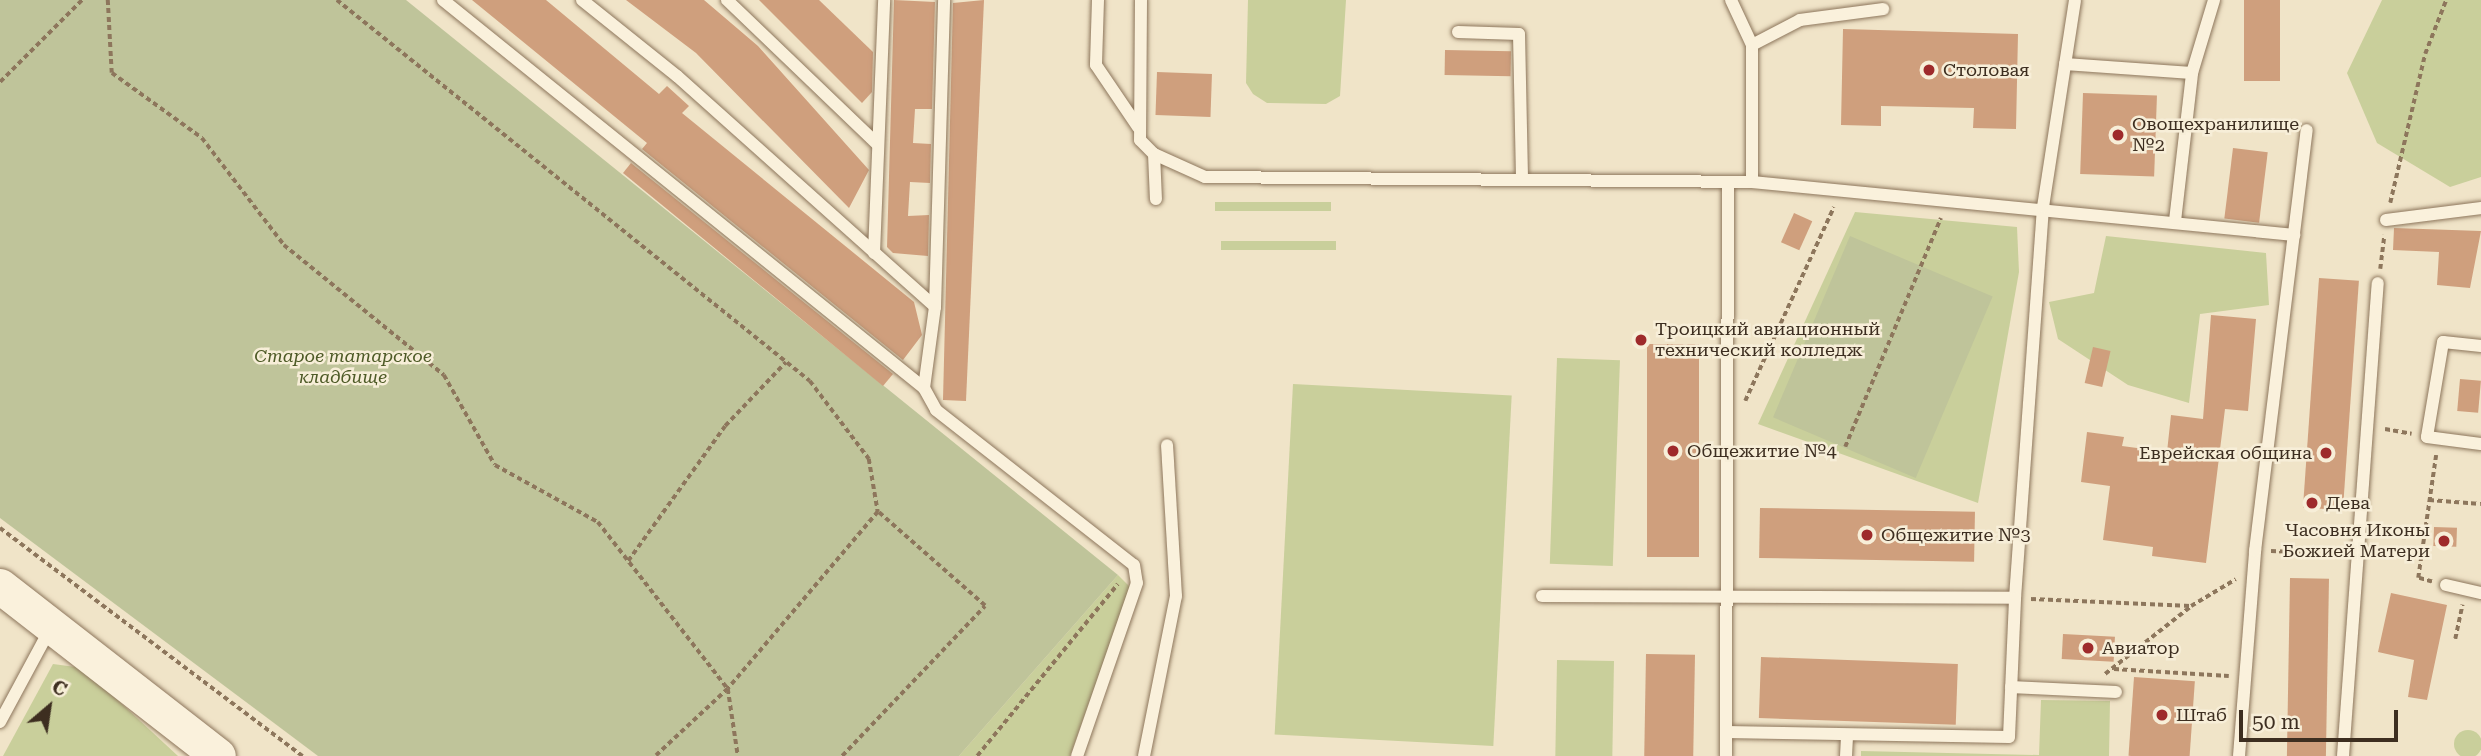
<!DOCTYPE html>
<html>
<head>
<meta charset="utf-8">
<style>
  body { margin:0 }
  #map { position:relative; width:2481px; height:756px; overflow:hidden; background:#f0e4c8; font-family:"Roboto Serif",serif }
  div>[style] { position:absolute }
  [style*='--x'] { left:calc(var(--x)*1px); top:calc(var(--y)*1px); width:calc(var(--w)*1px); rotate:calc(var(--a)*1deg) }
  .green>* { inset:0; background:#c9cf9b; transform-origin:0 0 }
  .round { border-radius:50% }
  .cemetery>* { inset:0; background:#bfc49a; transform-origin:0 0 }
  .building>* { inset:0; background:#cf9f7d; transform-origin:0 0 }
  .path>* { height:3.5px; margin-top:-1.75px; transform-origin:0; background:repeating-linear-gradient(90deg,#8d765c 0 5px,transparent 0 8.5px) }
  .roads { filter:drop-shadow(0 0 2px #8d765c) drop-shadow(0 0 2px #8d765c) }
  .service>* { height:12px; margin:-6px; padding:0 6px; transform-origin:6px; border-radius:6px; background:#faf1dc }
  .secondary>* { height:35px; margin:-17.5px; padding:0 17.5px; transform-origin:17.5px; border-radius:17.5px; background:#faf1dc }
  .dots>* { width:19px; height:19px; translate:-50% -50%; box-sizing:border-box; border:4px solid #f7eed8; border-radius:50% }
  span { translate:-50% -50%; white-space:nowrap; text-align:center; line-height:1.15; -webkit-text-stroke:5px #f7eed8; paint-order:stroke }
  .poi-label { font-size:18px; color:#3d2e20 }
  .left { translate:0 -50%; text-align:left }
  .right { translate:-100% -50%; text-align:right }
  .park-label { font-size:18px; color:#4d5a26; font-style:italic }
  .north { position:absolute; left:14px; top:672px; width:70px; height:70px; -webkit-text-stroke:5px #f7eed8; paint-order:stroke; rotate:29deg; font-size:19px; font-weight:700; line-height:28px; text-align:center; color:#3d2e20 }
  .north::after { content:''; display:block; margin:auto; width:24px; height:32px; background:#3d2e20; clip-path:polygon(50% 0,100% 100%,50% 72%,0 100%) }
  .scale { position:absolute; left:2239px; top:710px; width:159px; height:32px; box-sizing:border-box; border:4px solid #3d2e20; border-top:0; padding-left:9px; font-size:21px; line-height:24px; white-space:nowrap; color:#3d2e20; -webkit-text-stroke:5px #f7eed8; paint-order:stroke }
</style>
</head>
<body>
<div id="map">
  <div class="green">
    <i style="clip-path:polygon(1248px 0,1346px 0,1340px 96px,1326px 104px,1267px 103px,1253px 94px,1246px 83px)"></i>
    <i style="clip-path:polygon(2382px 0,2481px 0,2481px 177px,2450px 187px,2377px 143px,2347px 73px)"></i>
    <i style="left:1215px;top:202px;width:116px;height:9px"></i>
    <i style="clip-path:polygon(1855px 212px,2017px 227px,2019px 272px,1978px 503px,1758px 424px)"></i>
    <i style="clip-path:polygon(2106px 236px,2266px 253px,2269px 305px,2200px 314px,2189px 403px,2128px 385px,2058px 339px,2049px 302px,2094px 293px)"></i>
    <i style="left:1221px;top:241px;width:115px;height:9px"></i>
    <i style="left:1557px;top:358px;width:63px;height:206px;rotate:2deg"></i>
    <i style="left:1293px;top:384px;width:219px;height:351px;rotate:3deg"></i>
    <i style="clip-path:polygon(1118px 575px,1130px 587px,1070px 756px,959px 756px)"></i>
    <i style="left:1557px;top:660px;width:57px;height:96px;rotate:1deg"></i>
    <i style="clip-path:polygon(53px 664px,83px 668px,178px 756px,3px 756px)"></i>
    <i style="clip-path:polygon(2041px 700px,2110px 701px,2109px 756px,1861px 756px,1861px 751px,2039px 755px)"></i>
    <i class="round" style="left:2454px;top:730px;width:28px;height:28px"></i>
  </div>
  <div class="cemetery">
    <i style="clip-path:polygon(0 0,406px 0,1118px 575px,959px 756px,318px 756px,0 518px)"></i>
    <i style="left:1850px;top:236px;width:155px;height:197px;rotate:23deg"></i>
  </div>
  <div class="building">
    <i style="clip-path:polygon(472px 0,546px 0,659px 94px,667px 86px,689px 106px,682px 113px,914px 302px,922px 335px,903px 360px,642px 149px,647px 143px)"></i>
    <i style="clip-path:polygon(626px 0,704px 0,758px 46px,869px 170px,849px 208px,696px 53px)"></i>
    <i style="clip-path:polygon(759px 0,819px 0,873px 52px,872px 92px,862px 103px)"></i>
    <i style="clip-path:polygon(894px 0,935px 2px,932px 109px,915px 109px,913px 143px,931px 144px,930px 183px,910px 182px,908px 216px,929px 215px,928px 256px,893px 253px,887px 247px)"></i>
    <i style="clip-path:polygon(984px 0,966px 401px,943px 400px,953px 3px)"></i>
    <i style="left:2244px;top:0;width:36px;height:81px"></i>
    <i style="clip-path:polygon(1843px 29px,2018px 34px,2016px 129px,1973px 128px,1974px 108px,1881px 106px,1881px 126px,1841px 125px)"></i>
    <i style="left:1445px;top:50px;width:66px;height:25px;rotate:1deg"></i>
    <i style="left:1157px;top:72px;width:55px;height:43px;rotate:2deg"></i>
    <i style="left:2083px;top:93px;width:74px;height:81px;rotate:2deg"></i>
    <i style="left:2233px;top:148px;width:35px;height:71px;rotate:7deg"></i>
    <i style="clip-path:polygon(631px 163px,893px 374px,883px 386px,623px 173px)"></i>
    <i style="left:1794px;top:213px;width:20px;height:32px;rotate:24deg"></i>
    <i style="clip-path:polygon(2394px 228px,2481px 231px,2470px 288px,2437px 285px,2439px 252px,2393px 250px)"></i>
    <i style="left:2319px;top:278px;width:40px;height:230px;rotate:4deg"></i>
    <i style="clip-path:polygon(2211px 315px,2256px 319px,2248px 411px,2225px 409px,2206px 563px,2152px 556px,2153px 547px,2103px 540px,2110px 486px,2081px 482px,2087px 432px,2124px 437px,2122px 446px,2167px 452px,2171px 415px,2203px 419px)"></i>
    <i style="left:1647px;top:344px;width:52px;height:213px"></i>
    <i style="left:2093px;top:347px;width:18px;height:37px;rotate:13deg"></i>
    <i style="left:2460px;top:379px;width:21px;height:32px;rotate:5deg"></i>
    <i style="left:1760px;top:508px;width:215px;height:50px;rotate:1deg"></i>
    <i style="left:2434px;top:527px;width:23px;height:19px;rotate:2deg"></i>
    <i style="left:2290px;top:578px;width:39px;height:178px;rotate:1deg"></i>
    <i style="clip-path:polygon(2391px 593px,2447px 605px,2427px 700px,2408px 697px,2414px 660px,2378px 652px)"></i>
    <i style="left:2063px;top:634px;width:52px;height:25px;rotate:3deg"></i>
    <i style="left:1646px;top:654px;width:49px;height:102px;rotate:1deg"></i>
    <i style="left:1761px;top:657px;width:197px;height:61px;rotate:2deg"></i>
    <i style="left:2134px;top:677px;width:61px;height:79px;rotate:4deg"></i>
  </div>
  <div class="path">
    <i style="--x:108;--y:0;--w:73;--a:86.9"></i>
    <i style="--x:112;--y:73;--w:111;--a:35.8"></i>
    <i style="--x:202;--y:138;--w:135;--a:52.5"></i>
    <i style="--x:284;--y:245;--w:206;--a:39.1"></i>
    <i style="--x:444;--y:375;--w:103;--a:60.5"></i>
    <i style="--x:495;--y:465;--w:118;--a:29"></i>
    <i style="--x:598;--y:522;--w:212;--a:52.1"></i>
    <i style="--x:728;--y:689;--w:98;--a:137.1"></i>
    <i style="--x:337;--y:0;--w:607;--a:38.85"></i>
    <i style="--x:810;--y:381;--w:98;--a:52.9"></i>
    <i style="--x:869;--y:459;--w:54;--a:80.4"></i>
    <i style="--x:878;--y:512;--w:232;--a:130.3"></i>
    <i style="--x:728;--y:689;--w:68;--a:81.5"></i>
    <i style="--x:0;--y:82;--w:116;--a:-45"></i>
    <i style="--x:2390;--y:203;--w:153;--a:-76.8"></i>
    <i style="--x:2425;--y:54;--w:58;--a:-68.7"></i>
    <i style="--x:2380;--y:269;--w:34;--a:-83"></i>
    <i style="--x:1745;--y:401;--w:213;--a:-65.4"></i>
    <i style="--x:2385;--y:429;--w:27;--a:10"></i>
    <i style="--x:1845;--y:447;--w:248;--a:-67.3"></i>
    <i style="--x:2429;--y:500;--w:52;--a:4.4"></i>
    <i style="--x:0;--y:528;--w:379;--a:37"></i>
    <i style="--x:2271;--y:551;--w:72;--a:2.4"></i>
    <i style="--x:628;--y:561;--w:166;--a:-54.3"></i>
    <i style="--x:725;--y:426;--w:88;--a:-46.4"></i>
    <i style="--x:2432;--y:582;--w:15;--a:-164"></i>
    <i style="--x:2418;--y:578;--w:124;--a:-81.7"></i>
    <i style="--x:2031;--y:599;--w:160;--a:2.5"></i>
    <i style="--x:2191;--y:606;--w:52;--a:-31"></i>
    <i style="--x:2455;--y:639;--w:35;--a:-78"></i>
    <i style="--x:2114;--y:669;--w:115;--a:3.5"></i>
    <i style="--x:2105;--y:674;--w:108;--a:-38.2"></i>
    <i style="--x:842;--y:756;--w:207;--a:-46.4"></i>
    <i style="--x:985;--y:606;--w:142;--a:-138.7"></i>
    <i style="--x:977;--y:756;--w:222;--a:-50.7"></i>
  </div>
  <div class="roads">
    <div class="service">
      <i style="--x:443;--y:0;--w:618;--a:38.89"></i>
      <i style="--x:924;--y:388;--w:25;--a:61"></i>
      <i style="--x:936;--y:410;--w:251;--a:38.1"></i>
      <i style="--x:1134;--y:565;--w:18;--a:81"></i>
      <i style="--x:1137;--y:583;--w:183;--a:109.1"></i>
      <i style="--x:582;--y:0;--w:122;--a:38.7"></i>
      <i style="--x:677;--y:76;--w:346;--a:41.8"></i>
      <i style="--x:727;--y:0;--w:209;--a:43.8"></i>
      <i style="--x:1098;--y:0;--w:65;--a:91.8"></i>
      <i style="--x:1096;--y:65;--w:75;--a:55.9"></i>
      <i style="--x:1141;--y:0;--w:140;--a:90.4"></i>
      <i style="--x:1140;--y:140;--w:20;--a:45"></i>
      <i style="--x:1154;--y:154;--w:56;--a:24.3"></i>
      <i style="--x:1205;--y:177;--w:547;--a:0.52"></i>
      <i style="--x:1752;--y:182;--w:545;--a:5.58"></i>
      <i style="--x:1731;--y:0;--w:50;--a:65"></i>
      <i style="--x:1752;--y:45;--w:137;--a:90"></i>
      <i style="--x:1458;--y:32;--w:61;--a:1.9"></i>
      <i style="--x:1519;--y:34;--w:146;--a:88.8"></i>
      <i style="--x:1752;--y:45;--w:54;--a:-27.5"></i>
      <i style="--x:1800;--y:20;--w:84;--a:-7.5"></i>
      <i style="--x:2065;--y:64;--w:127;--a:4.1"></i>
      <i style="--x:2192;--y:73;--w:76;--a:-73.2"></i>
      <i style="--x:1154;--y:154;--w:45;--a:87.5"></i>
      <i style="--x:2386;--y:220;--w:96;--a:-7.2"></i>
      <i style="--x:2175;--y:221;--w:149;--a:-83.4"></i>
      <i style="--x:874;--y:253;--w:253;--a:-87.7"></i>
      <i style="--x:2481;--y:346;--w:38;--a:-174"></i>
      <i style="--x:2443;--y:342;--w:96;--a:99.6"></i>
      <i style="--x:2427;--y:437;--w:54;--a:7.4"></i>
      <i style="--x:924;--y:388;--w:82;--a:-82.3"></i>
      <i style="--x:935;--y:307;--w:307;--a:-88.3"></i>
      <i style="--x:2446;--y:585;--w:36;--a:13"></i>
      <i style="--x:1542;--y:596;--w:473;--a:0.2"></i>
      <i style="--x:2015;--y:598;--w:392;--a:-85.9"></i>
      <i style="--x:2043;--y:207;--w:209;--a:-81.2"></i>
      <i style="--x:2011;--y:687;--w:105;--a:2.7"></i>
      <i style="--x:0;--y:722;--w:106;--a:-61.7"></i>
      <i style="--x:1726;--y:732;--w:283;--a:1"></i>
      <i style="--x:2009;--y:737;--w:139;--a:-87.5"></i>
      <i style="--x:1144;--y:756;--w:163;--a:-78.7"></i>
      <i style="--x:1176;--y:596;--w:151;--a:-93.4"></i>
      <i style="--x:1726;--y:756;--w:574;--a:-89.8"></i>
      <i style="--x:1846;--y:756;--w:20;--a:-87"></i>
      <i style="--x:2239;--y:756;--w:206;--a:-85.5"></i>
      <i style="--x:2255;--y:551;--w:424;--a:-83"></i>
      <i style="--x:2343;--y:756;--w:474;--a:-85.8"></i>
    </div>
    <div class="secondary">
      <i style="--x:0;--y:586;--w:276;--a:37.9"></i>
    </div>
  </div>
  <div class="dots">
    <i style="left:1929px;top:70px;background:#9e2a2b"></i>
    <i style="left:2118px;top:135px;background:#9e2a2b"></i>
    <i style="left:1641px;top:340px;background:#9e2a2b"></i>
    <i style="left:1673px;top:451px;background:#9e2a2b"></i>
    <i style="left:2326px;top:453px;background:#9e2a2b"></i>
    <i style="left:2312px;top:503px;background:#9e2a2b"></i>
    <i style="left:1867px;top:535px;background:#9e2a2b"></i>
    <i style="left:2444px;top:541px;background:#9e2a2b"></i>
    <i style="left:2088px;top:648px;background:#9e2a2b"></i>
    <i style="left:2162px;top:715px;background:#9e2a2b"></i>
  </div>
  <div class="poi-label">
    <span class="left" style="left:1943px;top:70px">Столовая</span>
    <span class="left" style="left:2132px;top:135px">Овощехранилище<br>№2</span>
    <span class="left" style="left:1655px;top:340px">Троицкий авиационный<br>технический колледж</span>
    <span class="left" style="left:1687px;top:451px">Общежитие №4</span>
    <span class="right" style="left:2312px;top:453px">Еврейская община</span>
    <span class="left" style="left:2326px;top:503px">Дева</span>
    <span class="right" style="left:2430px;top:541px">Часовня Иконы<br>Божией Матери</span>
    <span class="left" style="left:1881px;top:535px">Общежитие №3</span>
    <span class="left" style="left:2102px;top:648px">Авиатор</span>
    <span class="left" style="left:2176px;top:715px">Штаб</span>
  </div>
  <div class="park-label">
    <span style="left:343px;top:367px">Старое татарское<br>кладбище</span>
  </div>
  <div class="north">С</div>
  <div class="scale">50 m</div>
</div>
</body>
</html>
